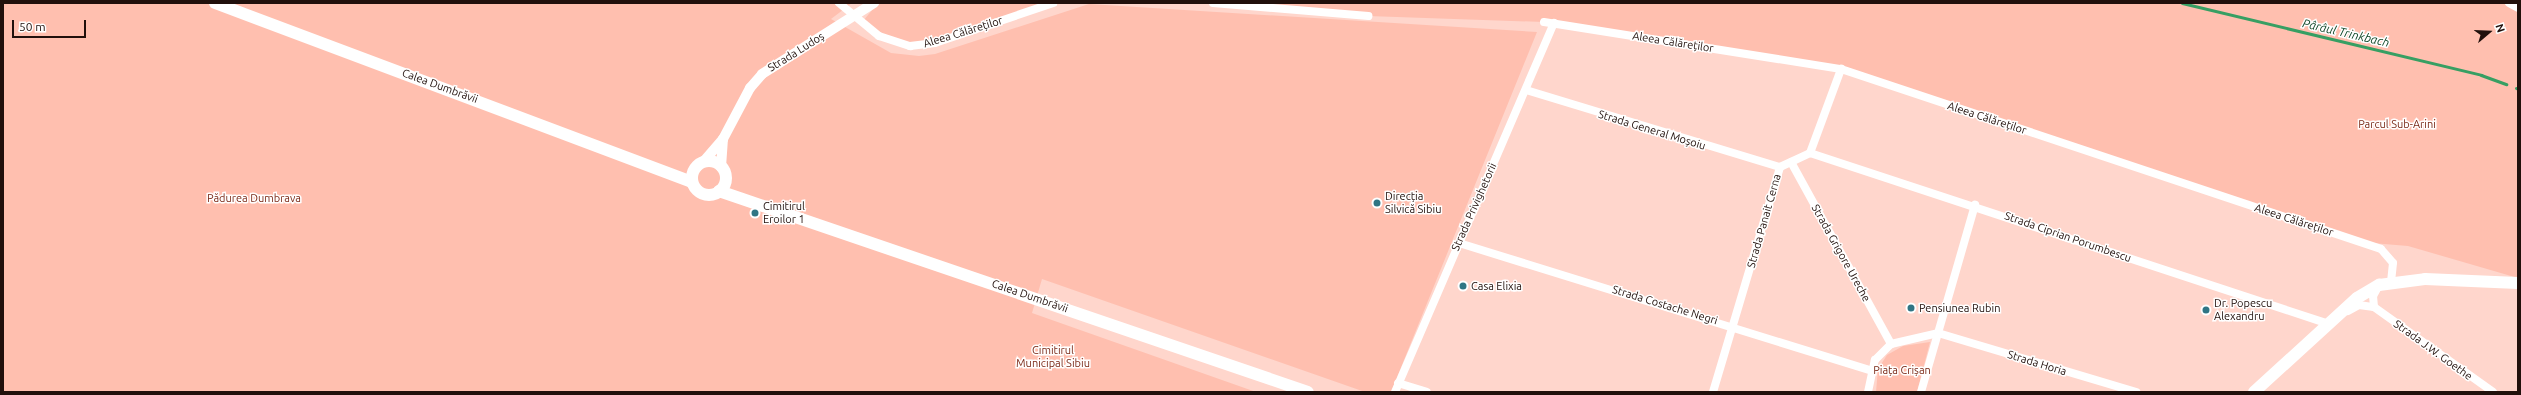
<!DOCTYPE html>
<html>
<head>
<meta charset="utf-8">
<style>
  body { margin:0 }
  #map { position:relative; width:2521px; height:395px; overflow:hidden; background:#ffd6cc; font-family:Ubuntu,sans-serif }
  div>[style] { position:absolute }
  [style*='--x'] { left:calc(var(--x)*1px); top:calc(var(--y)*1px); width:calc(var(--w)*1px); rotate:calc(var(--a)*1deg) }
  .green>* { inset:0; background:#ffbfaf }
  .stream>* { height:3px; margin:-1.5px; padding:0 1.5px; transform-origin:1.5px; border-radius:1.5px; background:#379f63 }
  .minor>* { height:8px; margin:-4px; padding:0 4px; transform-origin:4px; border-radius:4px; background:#fff }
  .tertiary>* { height:10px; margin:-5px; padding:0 5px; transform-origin:5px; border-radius:5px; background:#fff }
  .secondary>* { height:12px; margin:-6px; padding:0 6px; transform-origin:6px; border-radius:6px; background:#fff }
  .secondary>.ring { margin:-6px; padding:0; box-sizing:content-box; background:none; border:12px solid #fff; border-radius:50% }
  .dots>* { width:11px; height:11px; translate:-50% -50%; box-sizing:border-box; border:2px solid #fff; border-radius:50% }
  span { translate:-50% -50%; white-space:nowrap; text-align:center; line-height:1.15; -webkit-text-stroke:3px #fff; paint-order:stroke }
  .street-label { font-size:11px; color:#21100c }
  .park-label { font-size:11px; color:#7b2a18 }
  .poi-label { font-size:11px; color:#21100c }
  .left { translate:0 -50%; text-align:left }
  .water-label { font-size:12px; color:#114829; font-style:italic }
  .frame { position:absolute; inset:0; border:4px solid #21100c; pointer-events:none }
  .north { position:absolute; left:2469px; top:12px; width:40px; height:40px; -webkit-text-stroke:3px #fff; paint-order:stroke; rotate:71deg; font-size:11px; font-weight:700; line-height:16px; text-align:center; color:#21100c }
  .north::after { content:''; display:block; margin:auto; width:14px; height:18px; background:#21100c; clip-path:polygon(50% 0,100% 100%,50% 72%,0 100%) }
  .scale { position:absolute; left:12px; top:20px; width:74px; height:18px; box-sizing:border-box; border:2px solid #21100c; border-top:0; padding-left:5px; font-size:12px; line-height:14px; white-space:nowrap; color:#21100c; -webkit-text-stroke:3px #fff; paint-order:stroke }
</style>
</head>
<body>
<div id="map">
  <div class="green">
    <i style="clip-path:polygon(3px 3px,852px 3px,831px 19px,891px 53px,919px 56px,935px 54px,1089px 4px,1537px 32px,1391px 392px,1365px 392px,1042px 279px,1032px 313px,1256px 392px,3px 392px)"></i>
    <i style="clip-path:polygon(878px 3px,1053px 3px,935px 43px,892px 43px,863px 21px)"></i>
    <i style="clip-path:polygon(1213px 3px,2518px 3px,2518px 278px,2408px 246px,2360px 242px,1841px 69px,1544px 22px,1368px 16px)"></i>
    <i style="clip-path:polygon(1930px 342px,1917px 392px,1876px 392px,1878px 369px,1887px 355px,1903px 346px)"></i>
  </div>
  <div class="stream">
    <i style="--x:2182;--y:3;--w:308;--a:13.5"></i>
    <i style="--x:2481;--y:75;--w:27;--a:20"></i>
    <i style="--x:2516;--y:88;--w:2;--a:27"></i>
  </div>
  <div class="minor">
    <i style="--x:839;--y:3;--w:52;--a:39.5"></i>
    <i style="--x:879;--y:36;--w:33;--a:18"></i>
    <i style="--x:910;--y:46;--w:25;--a:-7"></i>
    <i style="--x:935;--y:43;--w:125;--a:-18.7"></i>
    <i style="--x:1213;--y:3;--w:156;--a:4.8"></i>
    <i style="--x:2509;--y:3;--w:10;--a:29"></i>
    <i style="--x:1544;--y:22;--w:301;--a:9"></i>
    <i style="--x:1841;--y:69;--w:569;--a:18.43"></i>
    <i style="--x:2381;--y:249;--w:18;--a:49"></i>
    <i style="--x:2393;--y:263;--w:18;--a:96"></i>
    <i style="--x:1526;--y:90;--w:265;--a:16.9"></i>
    <i style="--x:1810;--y:153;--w:546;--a:18.24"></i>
    <i style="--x:1791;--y:162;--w:208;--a:61.2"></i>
    <i style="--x:1459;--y:243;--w:430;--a:17.2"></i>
    <i style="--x:2374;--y:307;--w:11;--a:-95"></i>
    <i style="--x:2373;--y:296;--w:13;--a:-61"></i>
    <i style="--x:2348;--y:311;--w:13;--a:-29"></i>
    <i style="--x:2359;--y:305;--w:15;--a:8"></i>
    <i style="--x:2374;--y:307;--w:146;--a:35.5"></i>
    <i style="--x:1398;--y:383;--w:30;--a:17"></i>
    <i style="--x:1395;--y:392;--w:402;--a:-66.7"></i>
    <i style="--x:1713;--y:392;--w:235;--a:-73.4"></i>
    <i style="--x:1780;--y:167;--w:33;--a:-25"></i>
    <i style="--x:1810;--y:153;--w:90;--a:-69.7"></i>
    <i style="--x:1868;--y:392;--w:33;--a:-78"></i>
    <i style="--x:1875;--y:360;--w:23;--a:-45"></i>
    <i style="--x:1891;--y:344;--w:48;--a:-13.2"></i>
    <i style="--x:1938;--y:333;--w:207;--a:16.6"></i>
    <i style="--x:1921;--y:392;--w:195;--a:-73.9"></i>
  </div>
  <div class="tertiary">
    <i style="--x:704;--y:161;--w:29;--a:-49"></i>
    <i style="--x:723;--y:139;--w:58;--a:-62.1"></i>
    <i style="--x:750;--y:88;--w:18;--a:-49"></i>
    <i style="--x:762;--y:74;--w:133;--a:-32.4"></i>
    <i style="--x:721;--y:167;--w:28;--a:-86"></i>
  </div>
  <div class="secondary">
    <i style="--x:215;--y:3;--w:509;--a:20.57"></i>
    <i class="ring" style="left:692px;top:161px;width:22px;height:22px"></i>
    <i style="--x:719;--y:191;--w:622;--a:18.84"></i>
    <i style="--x:2254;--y:392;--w:139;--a:-42.4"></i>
    <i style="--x:2357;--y:298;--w:26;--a:-31"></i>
    <i style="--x:2379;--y:285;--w:46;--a:-7.4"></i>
    <i style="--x:2425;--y:279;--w:93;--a:2.5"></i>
  </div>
  <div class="dots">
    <i style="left:1377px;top:203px;background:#307584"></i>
    <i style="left:755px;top:213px;background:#307584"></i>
    <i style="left:1463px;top:286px;background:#307584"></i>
    <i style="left:1911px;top:308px;background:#307584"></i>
    <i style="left:2206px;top:310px;background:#307584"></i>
  </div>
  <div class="street-label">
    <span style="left:963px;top:32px;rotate:-17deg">Aleea Călăreților</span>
    <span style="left:1673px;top:42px;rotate:9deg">Aleea Călăreților</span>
    <span style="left:796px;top:52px;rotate:-32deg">Strada Ludoș</span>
    <span style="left:440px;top:86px;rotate:20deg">Calea Dumbrăvii</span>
    <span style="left:1987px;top:118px;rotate:18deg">Aleea Călăreților</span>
    <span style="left:1652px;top:130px;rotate:17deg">Strada General Moșoiu</span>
    <span style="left:1474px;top:207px;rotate:-66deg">Strada Privighetorii</span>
    <span style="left:2294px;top:220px;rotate:18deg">Aleea Călăreților</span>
    <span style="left:1764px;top:221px;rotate:-74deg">Strada Panait Cerna</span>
    <span style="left:2068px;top:237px;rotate:19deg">Strada Ciprian Porumbescu</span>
    <span style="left:1841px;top:253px;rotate:61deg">Strada Grigore Ureche</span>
    <span style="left:1030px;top:296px;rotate:19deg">Calea Dumbrăvii</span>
    <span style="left:1665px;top:305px;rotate:17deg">Strada Costache Negri</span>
    <span style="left:2433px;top:350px;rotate:36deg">Strada J.W. Goethe</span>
    <span style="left:2037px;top:363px;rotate:17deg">Strada Horia</span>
  </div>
  <div class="park-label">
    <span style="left:2397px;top:124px">Parcul Sub-Arini</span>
    <span style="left:254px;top:198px">Pădurea Dumbrava</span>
    <span style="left:1053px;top:357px">Cimitirul<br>Municipal Sibiu</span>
    <span style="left:1902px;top:370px">Piața Crișan</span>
  </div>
  <div class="poi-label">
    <span class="left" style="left:1385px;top:203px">Direcția<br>Silvică Sibiu</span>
    <span class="left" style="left:763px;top:213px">Cimitirul<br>Eroilor 1</span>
    <span class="left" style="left:1471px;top:286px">Casa Elixia</span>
    <span class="left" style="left:2214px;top:310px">Dr. Popescu<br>Alexandru</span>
    <span class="left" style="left:1919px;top:308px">Pensiunea Rubin</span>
  </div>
  <div class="water-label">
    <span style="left:2346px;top:33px;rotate:13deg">Pârâul Trinkbach</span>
  </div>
  <div class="frame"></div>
  <div class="north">N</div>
  <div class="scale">50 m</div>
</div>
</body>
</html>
